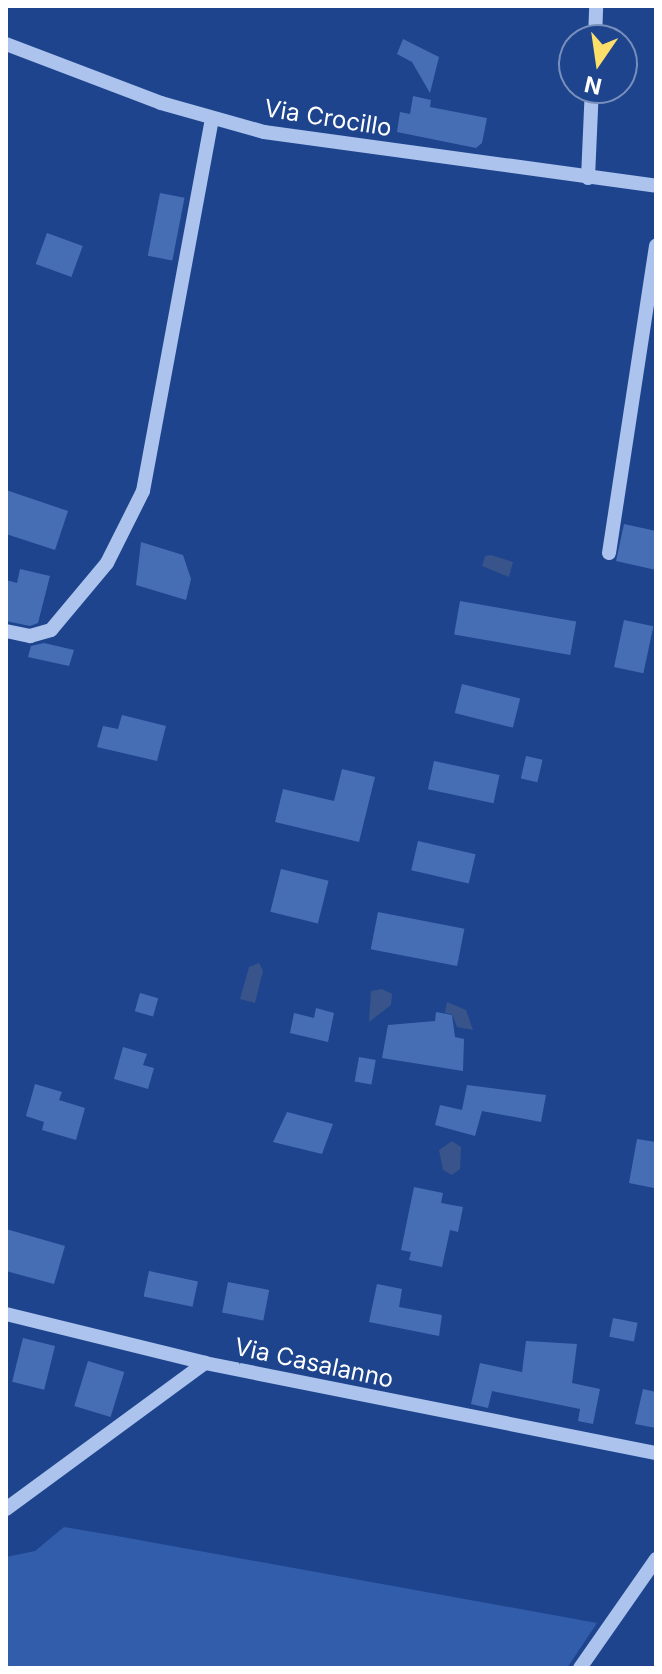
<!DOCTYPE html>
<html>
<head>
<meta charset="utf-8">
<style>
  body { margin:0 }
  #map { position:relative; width:662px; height:1674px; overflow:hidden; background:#1e448d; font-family:Inter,sans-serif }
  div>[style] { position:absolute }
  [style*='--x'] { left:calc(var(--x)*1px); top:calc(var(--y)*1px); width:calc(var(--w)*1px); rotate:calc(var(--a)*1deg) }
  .green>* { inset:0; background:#315dab }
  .water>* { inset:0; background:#38548a }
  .building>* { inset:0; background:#466eb5; transform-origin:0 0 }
  .minor>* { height:14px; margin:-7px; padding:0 7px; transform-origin:7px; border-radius:7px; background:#abc3ed }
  span { translate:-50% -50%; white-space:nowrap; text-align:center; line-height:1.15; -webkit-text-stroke:6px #1e448d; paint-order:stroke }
  .street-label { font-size:24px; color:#fff }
  .frame { position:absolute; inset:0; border:8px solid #fff; pointer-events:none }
  .north { position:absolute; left:558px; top:24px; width:80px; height:80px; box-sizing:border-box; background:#1e448d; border:2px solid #788fbb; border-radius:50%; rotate:193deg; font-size:22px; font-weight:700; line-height:32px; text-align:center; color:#fff }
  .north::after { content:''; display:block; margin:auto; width:28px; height:36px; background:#fcdf6b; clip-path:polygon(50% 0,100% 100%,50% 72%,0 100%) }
</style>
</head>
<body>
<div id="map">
  <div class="green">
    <i style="clip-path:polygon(64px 1527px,117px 1536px,597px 1623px,567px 1668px,6px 1668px,6px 1557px,35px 1551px)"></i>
  </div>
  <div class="water">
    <i style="clip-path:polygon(491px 555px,513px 562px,509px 577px,482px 566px,485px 556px)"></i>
    <i style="clip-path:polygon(259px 963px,263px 971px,255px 1003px,240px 999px,249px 967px)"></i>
    <i style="clip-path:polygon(382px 989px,392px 994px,391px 1005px,369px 1022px,371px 991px)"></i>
    <i style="clip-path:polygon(447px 1002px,466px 1010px,473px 1030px,457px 1027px,452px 1014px,445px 1013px)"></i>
    <i style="clip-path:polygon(452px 1141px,461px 1147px,460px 1169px,452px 1175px,443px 1170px,439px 1150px)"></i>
  </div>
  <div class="building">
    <i style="clip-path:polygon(403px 39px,439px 57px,430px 93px,412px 62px,397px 54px)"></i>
    <i style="clip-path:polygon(413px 96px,431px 100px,430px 107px,487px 118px,482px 143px,476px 148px,397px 132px,400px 112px,410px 114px)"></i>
    <i style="left:160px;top:193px;width:25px;height:64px;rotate:11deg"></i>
    <i style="left:47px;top:233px;width:38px;height:33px;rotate:20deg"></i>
    <i style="clip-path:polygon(6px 490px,68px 511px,55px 550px,6px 534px)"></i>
    <i style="clip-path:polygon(624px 524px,656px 531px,656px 570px,616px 561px)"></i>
    <i style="clip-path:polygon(141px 542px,183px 555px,191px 579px,186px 600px,136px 585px)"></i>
    <i style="clip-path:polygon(20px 569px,50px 576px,38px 623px,30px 626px,6px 621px,6px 580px,17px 583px)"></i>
    <i style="left:460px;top:601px;width:118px;height:34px;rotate:10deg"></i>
    <i style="left:624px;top:620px;width:30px;height:48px;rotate:12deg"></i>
    <i style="clip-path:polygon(44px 643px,74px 650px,69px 666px,28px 657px,31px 646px)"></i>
    <i style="left:462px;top:684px;width:60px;height:30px;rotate:14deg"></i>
    <i style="clip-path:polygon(122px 715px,166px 726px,157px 761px,97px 747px,103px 726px,118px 729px)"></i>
    <i style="left:526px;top:756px;width:17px;height:23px;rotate:13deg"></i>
    <i style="left:434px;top:761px;width:67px;height:29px;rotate:12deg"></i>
    <i style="clip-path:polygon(342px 769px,375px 777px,359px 842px,275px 822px,283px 789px,334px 801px)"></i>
    <i style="left:418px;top:841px;width:59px;height:30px;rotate:13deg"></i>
    <i style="left:281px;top:869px;width:49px;height:44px;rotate:14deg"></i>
    <i style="left:378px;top:912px;width:88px;height:38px;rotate:11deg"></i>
    <i style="left:140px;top:993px;width:19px;height:19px;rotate:16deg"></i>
    <i style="clip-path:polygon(316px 1008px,334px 1013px,328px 1042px,290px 1033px,294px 1013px,314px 1018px)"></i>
    <i style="clip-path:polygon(436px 1012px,452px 1015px,455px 1037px,464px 1039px,463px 1071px,382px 1058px,388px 1025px,435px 1021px)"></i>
    <i style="clip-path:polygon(123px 1047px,147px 1054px,143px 1065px,154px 1068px,148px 1089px,114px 1079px)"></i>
    <i style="left:359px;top:1057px;width:17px;height:25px;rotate:10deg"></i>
    <i style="clip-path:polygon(35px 1084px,62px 1092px,59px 1100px,85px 1108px,76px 1140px,42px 1130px,44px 1122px,26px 1116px)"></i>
    <i style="clip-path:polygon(467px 1085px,546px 1095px,541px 1122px,482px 1111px,475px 1136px,435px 1125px,440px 1105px,462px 1110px)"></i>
    <i style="clip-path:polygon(287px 1112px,333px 1124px,322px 1154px,273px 1142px)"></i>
    <i style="clip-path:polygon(637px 1139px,656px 1142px,654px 1188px,629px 1183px)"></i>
    <i style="clip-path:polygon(414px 1187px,443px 1193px,441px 1203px,463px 1207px,458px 1232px,450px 1230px,442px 1267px,409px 1260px,411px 1252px,401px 1250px)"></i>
    <i style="clip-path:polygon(6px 1229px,65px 1246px,54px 1284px,6px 1271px)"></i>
    <i style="left:149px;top:1271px;width:50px;height:26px;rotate:12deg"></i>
    <i style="left:228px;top:1282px;width:42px;height:31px;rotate:11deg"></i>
    <i style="clip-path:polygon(377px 1284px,402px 1289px,399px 1307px,442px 1315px,439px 1336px,369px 1322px)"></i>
    <i style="left:613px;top:1318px;width:25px;height:19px;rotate:11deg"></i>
    <i style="left:23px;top:1338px;width:33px;height:45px;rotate:14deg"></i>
    <i style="clip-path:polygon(526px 1341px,577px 1344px,572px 1383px,600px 1389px,593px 1424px,578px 1421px,580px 1409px,492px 1391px,488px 1408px,471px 1404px,480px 1363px,522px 1372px)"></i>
    <i style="left:88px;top:1361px;width:38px;height:47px;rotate:17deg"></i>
    <i style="clip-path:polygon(643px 1389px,656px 1392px,656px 1428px,635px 1424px)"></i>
  </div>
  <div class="minor">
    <i style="--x:595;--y:40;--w:34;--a:-88"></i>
    <i style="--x:6;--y:44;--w:166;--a:20.8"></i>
    <i style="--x:161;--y:103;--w:107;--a:15.7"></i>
    <i style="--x:264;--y:132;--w:396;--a:7.8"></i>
    <i style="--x:588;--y:178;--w:90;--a:-87.5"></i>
    <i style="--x:609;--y:553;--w:311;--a:-81.3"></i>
    <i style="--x:6;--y:631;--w:25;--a:12"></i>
    <i style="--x:30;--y:636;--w:22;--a:-16"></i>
    <i style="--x:51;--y:630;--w:87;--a:-50.1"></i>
    <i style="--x:107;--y:563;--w:80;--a:-63.4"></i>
    <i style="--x:143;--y:491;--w:379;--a:-79.5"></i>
    <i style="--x:6;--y:1314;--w:205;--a:13.8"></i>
    <i style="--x:6;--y:1509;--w:247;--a:-36.3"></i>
    <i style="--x:205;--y:1363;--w:460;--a:11.3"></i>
    <i style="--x:580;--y:1668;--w:133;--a:-55.1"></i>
  </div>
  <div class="street-label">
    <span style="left:328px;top:118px;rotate:9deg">Via Crocillo</span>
    <span style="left:314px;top:1363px;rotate:12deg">Via Casalanno</span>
  </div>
  <div class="frame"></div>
  <div class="north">N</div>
</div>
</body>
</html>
